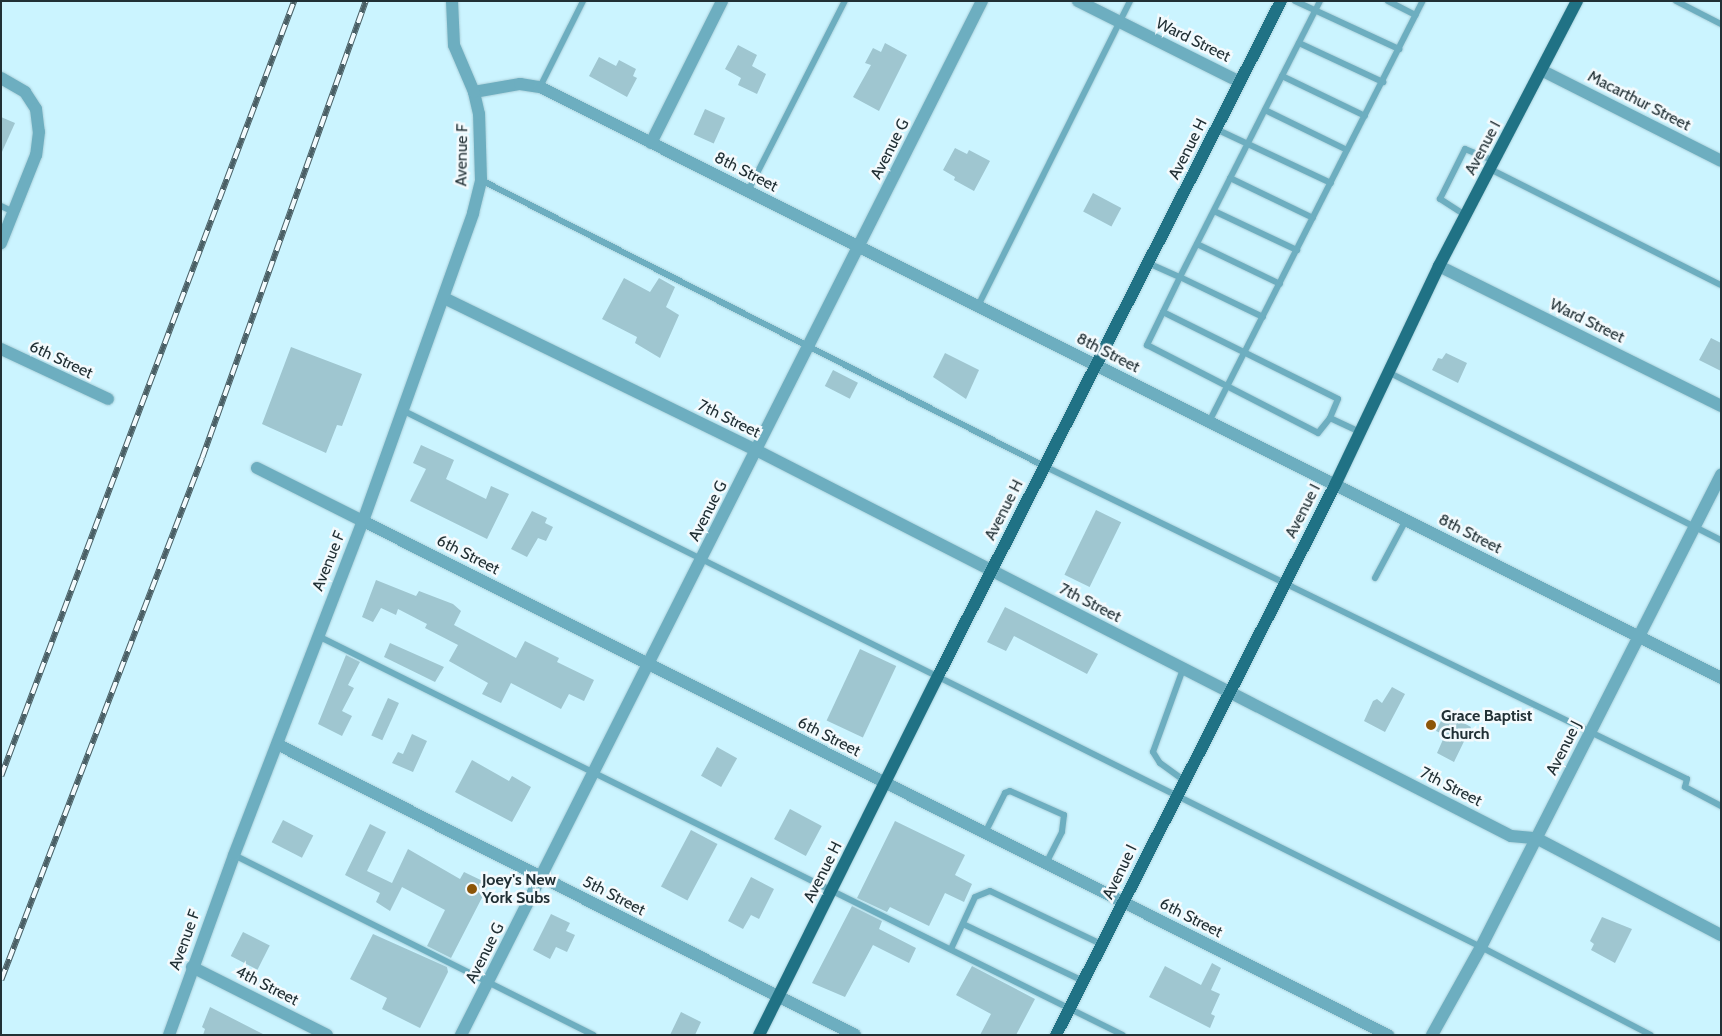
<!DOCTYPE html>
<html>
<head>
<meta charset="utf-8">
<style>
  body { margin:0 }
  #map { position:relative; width:1722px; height:1036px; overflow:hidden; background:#cbf4ff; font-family:Cabin,sans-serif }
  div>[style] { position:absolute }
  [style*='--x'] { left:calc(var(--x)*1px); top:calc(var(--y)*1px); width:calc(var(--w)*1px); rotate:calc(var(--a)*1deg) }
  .building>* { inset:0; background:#9fc6d0; transform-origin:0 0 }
  .roads { filter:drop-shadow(0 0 1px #acd1db) drop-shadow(0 0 1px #acd1db) }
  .service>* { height:6px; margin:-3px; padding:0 3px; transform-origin:3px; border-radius:3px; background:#6daec0 }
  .minor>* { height:12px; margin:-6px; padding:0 6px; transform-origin:6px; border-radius:6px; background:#6daec0 }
  .tertiary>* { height:12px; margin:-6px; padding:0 6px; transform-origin:6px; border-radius:6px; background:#6daec0 }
  .primary>* { height:12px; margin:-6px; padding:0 6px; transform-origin:6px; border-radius:6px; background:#207285 }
  .rail>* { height:5.5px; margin-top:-2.75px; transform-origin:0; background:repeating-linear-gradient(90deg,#f3fafd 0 11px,#4a5f65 0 22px); box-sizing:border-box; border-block:1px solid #4a5f65 }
  .dots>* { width:14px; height:14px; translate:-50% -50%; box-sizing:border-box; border:2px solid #f3fafd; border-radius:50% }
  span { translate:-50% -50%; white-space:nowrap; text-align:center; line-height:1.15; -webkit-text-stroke:5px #f3fafd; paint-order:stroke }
  .street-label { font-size:16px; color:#213035 }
  .poi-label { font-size:16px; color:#213035; font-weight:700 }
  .left { translate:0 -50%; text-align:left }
  .frame { position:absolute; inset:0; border:2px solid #213035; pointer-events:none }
</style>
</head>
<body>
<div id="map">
  <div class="building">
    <i style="clip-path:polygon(885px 43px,907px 55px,879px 111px,853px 97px,871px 65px,865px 63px,873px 48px,881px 52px)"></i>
    <i style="clip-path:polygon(738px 45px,757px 55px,752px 66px,766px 74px,757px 94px,738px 85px,741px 78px,725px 69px)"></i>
    <i style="clip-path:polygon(599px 57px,616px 66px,619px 60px,636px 69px,633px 76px,637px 78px,627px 97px,589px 76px)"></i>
    <i style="left:705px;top:109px;width:22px;height:28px;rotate:24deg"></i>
    <i style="clip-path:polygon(1px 117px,15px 123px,1px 154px)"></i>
    <i style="clip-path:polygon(955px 148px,967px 154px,969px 150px,990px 161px,974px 191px,954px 180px,955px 177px,943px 170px)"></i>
    <i style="left:1093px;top:193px;width:32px;height:21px;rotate:28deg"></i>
    <i style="clip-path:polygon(624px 278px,650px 292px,659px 278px,675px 287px,666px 307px,679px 315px,660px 358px,635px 343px,637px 337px,602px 319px)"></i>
    <i style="clip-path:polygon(1711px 338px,1721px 343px,1721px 371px,1699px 360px)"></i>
    <i style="clip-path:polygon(291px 347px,362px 374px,342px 426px,337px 425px,326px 453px,262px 424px)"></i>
    <i style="clip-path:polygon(945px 353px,979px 370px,966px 399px,933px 377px)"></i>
    <i style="clip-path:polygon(1446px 353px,1467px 363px,1458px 383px,1432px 370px,1438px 358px,1442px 359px)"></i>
    <i style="left:833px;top:370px;width:28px;height:18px;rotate:27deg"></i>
    <i style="clip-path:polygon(421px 445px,454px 460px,446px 479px,486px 499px,491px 486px,509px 494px,487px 539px,410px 501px,426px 469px,413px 463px)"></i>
    <i style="left:1096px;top:510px;width:28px;height:72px;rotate:26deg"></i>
    <i style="clip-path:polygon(532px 511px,547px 518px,545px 523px,553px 527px,546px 541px,538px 538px,527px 557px,511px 549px)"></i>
    <i style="clip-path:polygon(376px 580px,416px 596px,419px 591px,453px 604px,461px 611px,454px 625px,516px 658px,525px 641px,559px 658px,557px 662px,594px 680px,584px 701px,569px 694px,561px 709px,511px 683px,501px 703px,482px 694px,488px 683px,449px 661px,458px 645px,425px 628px,427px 624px,398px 609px,396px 615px,381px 608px,373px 622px,362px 617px)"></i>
    <i style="clip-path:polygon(1005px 607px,1098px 654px,1087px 674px,1014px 636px,1006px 651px,987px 642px)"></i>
    <i style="clip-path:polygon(390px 643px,444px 667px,435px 682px,384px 657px)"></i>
    <i style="left:860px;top:649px;width:40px;height:79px;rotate:25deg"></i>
    <i style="clip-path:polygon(346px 655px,360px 662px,348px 685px,354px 688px,342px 711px,352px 716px,342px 736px,318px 724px)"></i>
    <i style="clip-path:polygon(1392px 687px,1405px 694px,1385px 732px,1364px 721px,1373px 701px,1377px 699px,1382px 703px)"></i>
    <i style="left:388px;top:698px;width:12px;height:41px;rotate:24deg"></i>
    <i style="clip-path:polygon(1445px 713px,1471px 727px,1454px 762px,1437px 753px,1445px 735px,1436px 731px)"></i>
    <i style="clip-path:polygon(412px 734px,427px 741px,413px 772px,392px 763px,398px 752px,403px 754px)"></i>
    <i style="left:717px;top:747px;width:23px;height:33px;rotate:29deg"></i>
    <i style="clip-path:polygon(472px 760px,509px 781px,512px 776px,531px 787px,512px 822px,455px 792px)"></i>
    <i style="left:790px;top:809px;width:36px;height:34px;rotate:28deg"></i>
    <i style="left:283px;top:820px;width:34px;height:25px;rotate:27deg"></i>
    <i style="clip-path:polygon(895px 821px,965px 855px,955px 875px,972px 884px,964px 902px,945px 893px,929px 926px,890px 907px,887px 912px,857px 898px)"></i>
    <i style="clip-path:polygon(370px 824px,386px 832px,367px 871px,392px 883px,408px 849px,460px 879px,464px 872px,489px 884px,451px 958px,427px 946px,445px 910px,402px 887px,390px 911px,376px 902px,380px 893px,345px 875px)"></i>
    <i style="left:691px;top:830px;width:30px;height:64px;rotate:28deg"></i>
    <i style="clip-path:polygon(751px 877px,774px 889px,759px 919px,751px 915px,743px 929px,728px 921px)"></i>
    <i style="clip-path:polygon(852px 906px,882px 921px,879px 929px,916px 948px,909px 963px,873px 945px,845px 997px,812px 983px)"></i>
    <i style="clip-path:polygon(551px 914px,570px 923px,566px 931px,575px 935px,567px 952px,556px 947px,550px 959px,533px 950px)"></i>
    <i style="clip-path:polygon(1602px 917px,1632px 929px,1615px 963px,1591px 950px,1594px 944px,1590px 941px)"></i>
    <i style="left:243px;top:932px;width:30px;height:27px;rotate:27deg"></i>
    <i style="clip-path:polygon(373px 934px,447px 967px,448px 972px,420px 1028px,382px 1009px,387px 998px,350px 979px)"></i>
    <i style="clip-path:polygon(1212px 963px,1221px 968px,1211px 990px,1220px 994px,1211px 1014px,1215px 1016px,1210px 1028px,1149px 997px,1165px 966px,1201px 985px)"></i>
    <i style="clip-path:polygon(972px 966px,1035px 999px,1016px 1035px,980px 1035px,991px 1014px,956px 995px)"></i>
    <i style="clip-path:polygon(210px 1007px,265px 1035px,203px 1035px,205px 1029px,202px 1027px)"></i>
    <i style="clip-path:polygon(681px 1012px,701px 1022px,695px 1035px,670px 1035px)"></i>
  </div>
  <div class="roads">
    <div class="service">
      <i style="--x:1295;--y:1;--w:115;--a:24.8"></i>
      <i style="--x:1388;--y:1;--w:31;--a:27"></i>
      <i style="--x:1676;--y:1;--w:51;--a:27.1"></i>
      <i style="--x:1299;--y:43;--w:93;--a:24.9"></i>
      <i style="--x:1282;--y:76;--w:92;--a:25.7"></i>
      <i style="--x:540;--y:87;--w:96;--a:-63.4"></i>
      <i style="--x:1265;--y:110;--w:91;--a:26"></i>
      <i style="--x:1216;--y:129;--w:127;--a:25.2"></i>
      <i style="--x:1490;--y:169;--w:258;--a:26.7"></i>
      <i style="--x:1230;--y:178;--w:92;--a:25.7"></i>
      <i style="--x:481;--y:180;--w:631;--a:26.93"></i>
      <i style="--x:1044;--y:466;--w:715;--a:25.96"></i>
      <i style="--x:1687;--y:779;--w:8;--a:104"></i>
      <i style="--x:1685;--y:787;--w:41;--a:27.8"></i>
      <i style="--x:748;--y:191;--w:213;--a:-63"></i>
      <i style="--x:1;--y:206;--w:14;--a:25"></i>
      <i style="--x:1214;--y:211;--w:92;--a:25.2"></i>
      <i style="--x:1465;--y:215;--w:30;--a:-147"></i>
      <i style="--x:1440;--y:199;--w:56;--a:-63.4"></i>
      <i style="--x:1465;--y:149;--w:31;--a:22"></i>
      <i style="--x:1197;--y:244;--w:92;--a:25.7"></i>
      <i style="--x:1148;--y:263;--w:35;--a:24"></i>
      <i style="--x:1180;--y:277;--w:76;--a:115.9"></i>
      <i style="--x:1147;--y:345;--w:192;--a:27.2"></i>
      <i style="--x:1318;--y:433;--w:19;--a:-51"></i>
      <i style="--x:978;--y:306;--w:341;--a:-63.5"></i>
      <i style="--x:1163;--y:312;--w:195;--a:26.4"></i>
      <i style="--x:1338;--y:399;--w:21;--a:113"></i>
      <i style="--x:1330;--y:418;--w:33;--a:25"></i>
      <i style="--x:1263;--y:317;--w:92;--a:-154.3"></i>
      <i style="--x:1180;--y:277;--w:309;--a:-63.1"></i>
      <i style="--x:1388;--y:372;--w:373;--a:26.8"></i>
      <i style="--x:402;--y:410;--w:1205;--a:26.46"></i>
      <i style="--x:1481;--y:947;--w:191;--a:27.4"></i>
      <i style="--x:1209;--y:422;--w:472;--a:-63.1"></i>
      <i style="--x:1375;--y:578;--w:66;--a:-61.9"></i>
      <i style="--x:318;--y:636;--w:898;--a:26.37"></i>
      <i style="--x:1183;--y:669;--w:88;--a:109.9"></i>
      <i style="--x:1153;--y:752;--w:13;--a:58"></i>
      <i style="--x:1160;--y:763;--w:29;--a:36"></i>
      <i style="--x:985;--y:833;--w:45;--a:-63.4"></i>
      <i style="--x:1005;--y:793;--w:5;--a:-22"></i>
      <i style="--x:1010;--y:791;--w:59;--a:24"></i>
      <i style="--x:1064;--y:815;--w:17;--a:97"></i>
      <i style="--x:1062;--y:832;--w:36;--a:117"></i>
      <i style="--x:234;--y:855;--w:402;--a:26.6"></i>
      <i style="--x:963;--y:924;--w:133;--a:25.4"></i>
      <i style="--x:951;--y:949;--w:57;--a:-65.2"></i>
      <i style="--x:975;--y:897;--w:16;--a:-22"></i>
      <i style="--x:990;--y:891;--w:123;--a:25.5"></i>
    </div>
    <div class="minor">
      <i style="--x:1078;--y:1;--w:181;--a:26.6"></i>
      <i style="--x:1543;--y:71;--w:199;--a:26.8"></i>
      <i style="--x:1;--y:78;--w:28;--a:30"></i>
      <i style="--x:25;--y:92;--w:20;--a:57"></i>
      <i style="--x:36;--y:109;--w:23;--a:83"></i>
      <i style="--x:39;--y:132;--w:23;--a:97"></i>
      <i style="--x:36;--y:155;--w:95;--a:111.7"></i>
      <i style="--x:651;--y:143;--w:159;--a:-63.4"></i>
      <i style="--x:1439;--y:266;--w:315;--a:26.4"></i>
      <i style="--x:444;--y:298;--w:347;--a:26"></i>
      <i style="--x:756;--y:450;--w:848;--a:27.08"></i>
      <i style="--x:1511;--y:836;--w:25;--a:5"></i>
      <i style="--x:1536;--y:838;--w:209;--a:27.7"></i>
      <i style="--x:1;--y:349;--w:118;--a:25"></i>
      <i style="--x:257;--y:468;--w:119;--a:26.6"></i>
      <i style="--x:277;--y:744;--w:647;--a:26.72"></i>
      <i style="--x:886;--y:783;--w:562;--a:26.66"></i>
      <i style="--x:192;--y:967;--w:151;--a:26.7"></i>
      <i style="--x:461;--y:1035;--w:1158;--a:-63.26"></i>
      <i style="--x:1432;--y:1035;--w:101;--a:-60.9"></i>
      <i style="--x:1481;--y:947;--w:530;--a:-63.05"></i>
    </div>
    <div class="tertiary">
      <i style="--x:474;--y:92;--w:47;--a:-9.9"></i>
      <i style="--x:520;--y:84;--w:20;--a:9"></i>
      <i style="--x:540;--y:87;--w:1321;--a:26.58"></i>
      <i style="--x:363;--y:521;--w:585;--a:26.61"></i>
      <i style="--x:169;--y:1035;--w:191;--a:-70.1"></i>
      <i style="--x:234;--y:855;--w:358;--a:-68.9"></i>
      <i style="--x:363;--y:521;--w:327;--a:-70.3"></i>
      <i style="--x:473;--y:213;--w:34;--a:-76"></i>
      <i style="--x:481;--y:180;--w:66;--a:-91.7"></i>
      <i style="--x:479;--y:114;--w:23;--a:-103"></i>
      <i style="--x:474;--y:92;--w:51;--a:-113.1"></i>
      <i style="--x:454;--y:45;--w:44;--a:-92.6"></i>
    </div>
    <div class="primary">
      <i style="--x:759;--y:1035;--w:401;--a:-63.5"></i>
      <i style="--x:938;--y:676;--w:757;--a:-63.06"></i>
      <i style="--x:1056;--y:1035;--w:617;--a:-63.1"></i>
      <i style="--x:1335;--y:485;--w:242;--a:-64.6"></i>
      <i style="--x:1439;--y:266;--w:299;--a:-62.5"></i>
    </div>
  </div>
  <div class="rail">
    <i style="--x:1;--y:776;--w:829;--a:-69.29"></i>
    <i style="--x:1;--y:980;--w:559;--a:-68.94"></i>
    <i style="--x:202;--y:458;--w:486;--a:-70.3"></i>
  </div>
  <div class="dots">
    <i style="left:1431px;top:725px;background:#8c5508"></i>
    <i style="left:472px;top:889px;background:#8c5508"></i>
  </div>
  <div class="street-label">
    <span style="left:1193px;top:40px;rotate:26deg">Ward Street</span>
    <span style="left:1639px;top:101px;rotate:27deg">Macarthur Street</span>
    <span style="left:1483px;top:148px;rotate:-62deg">Avenue I</span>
    <span style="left:890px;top:149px;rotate:-63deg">Avenue G</span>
    <span style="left:1188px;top:149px;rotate:-63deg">Avenue H</span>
    <span style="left:462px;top:155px;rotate:-89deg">Avenue F</span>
    <span style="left:746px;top:172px;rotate:27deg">8th Street</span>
    <span style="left:1587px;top:321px;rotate:26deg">Ward Street</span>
    <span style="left:1108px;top:353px;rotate:27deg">8th Street</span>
    <span style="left:61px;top:360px;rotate:25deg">6th Street</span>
    <span style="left:729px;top:419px;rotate:26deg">7th Street</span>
    <span style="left:1004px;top:510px;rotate:-63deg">Avenue H</span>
    <span style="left:708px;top:511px;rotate:-63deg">Avenue G</span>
    <span style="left:1303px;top:511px;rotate:-63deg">Avenue I</span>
    <span style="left:1470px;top:534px;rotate:27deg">8th Street</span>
    <span style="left:468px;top:555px;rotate:27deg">6th Street</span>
    <span style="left:329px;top:561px;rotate:-68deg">Avenue F</span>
    <span style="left:1090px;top:603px;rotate:27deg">7th Street</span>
    <span style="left:829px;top:737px;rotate:27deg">6th Street</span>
    <span style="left:1564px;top:748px;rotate:-63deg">Avenue J</span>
    <span style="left:1451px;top:787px;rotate:27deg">7th Street</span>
    <span style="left:823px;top:872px;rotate:-63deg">Avenue H</span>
    <span style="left:1120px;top:872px;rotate:-64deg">Avenue I</span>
    <span style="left:614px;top:896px;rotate:27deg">5th Street</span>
    <span style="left:1191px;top:918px;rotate:27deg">6th Street</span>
    <span style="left:185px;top:940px;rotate:-70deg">Avenue F</span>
    <span style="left:485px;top:953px;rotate:-63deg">Avenue G</span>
    <span style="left:267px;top:986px;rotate:27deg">4th Street</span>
  </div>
  <div class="poi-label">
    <span class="left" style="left:1441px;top:725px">Grace Baptist<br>Church</span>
    <span class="left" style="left:482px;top:889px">Joey's New<br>York Subs</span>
  </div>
  <div class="frame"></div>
</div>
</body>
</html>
